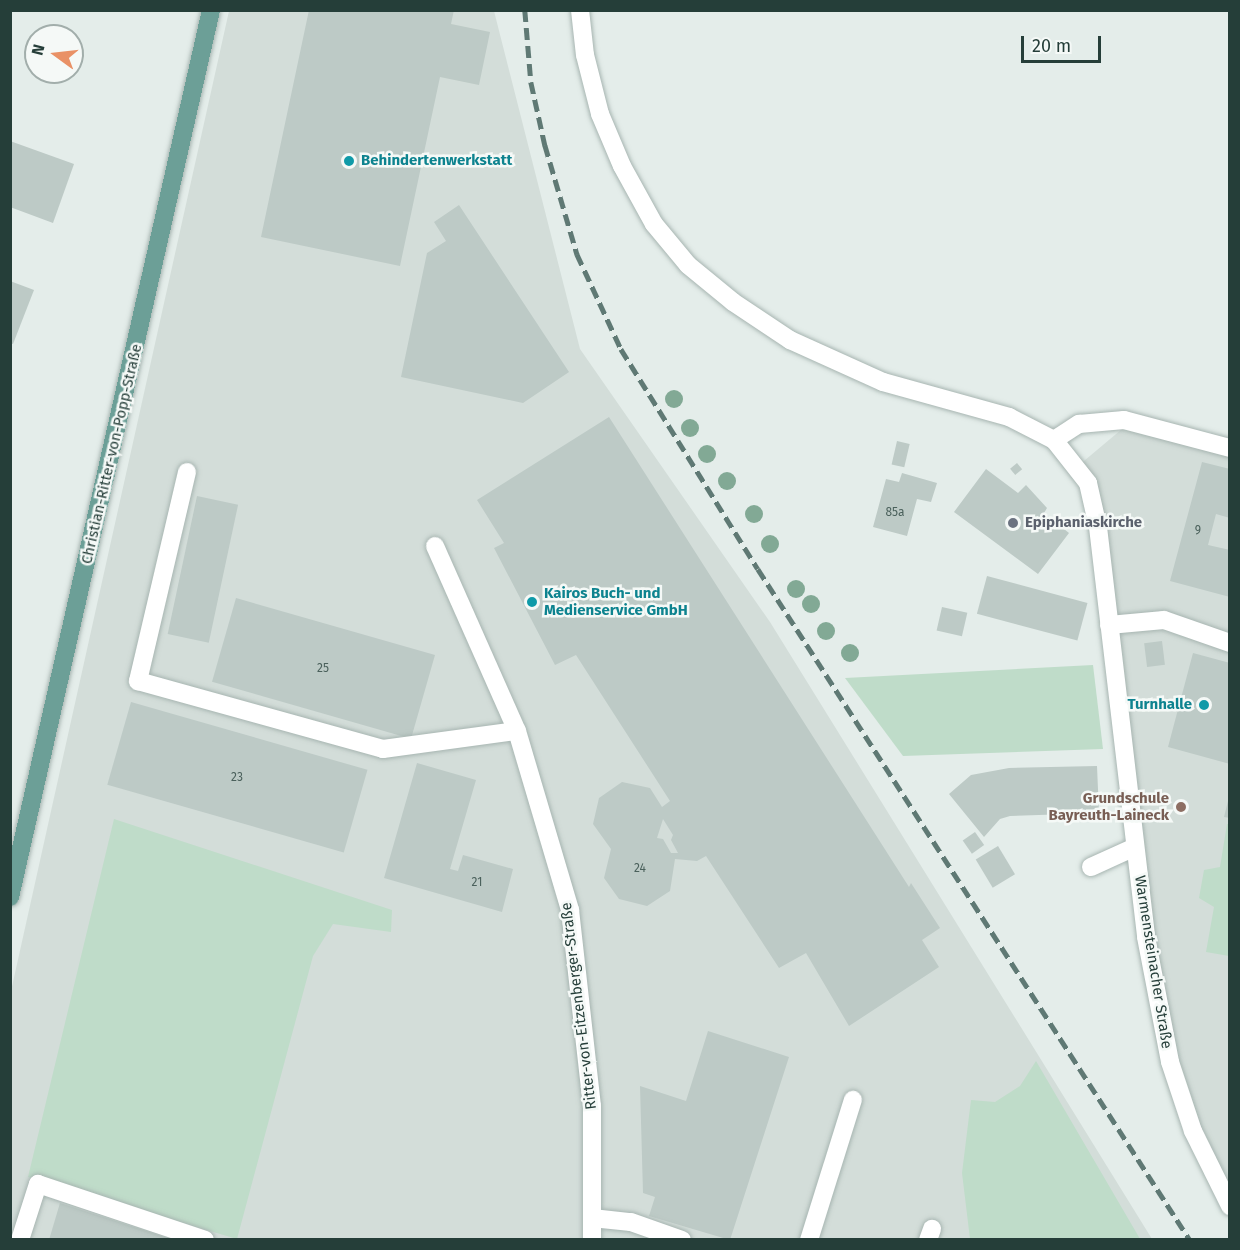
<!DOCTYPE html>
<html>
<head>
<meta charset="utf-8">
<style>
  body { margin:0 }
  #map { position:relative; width:1240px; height:1250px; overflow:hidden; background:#e4edea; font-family:"Fira Sans",sans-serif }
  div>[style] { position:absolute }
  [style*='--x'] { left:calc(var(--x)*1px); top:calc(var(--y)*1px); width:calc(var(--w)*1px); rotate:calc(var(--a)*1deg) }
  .built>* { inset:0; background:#d3ddd9 }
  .green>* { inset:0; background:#bfdcc9 }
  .building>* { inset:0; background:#bdcac6; transform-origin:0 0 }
  .roads { filter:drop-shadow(0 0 2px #a7b5b1) drop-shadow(0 0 2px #a7b5b1) }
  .minor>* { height:18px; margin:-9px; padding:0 9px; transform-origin:9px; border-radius:9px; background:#fff }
  .major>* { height:18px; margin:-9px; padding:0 9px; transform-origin:9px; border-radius:9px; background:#6c9f97 }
  .rail>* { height:4.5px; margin-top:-2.25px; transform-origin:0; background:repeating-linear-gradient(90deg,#5f7974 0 12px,transparent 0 18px) }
  .trees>* { width:18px; height:18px; margin:-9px; border-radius:50%; background:#82a995 }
  .dots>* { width:16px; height:16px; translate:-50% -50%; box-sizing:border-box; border:3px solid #f5f9f7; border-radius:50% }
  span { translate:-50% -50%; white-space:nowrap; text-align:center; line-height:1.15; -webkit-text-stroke:5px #f5f9f7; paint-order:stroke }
  .number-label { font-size:12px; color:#4b615c }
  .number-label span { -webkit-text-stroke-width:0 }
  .culture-label { font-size:15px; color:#0d838f; font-weight:700 }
  .left { translate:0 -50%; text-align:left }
  .right { translate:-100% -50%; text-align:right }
  .street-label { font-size:15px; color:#253e39 }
  .worship-label { font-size:15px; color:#5b616d; font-weight:700 }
  .education-label { font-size:15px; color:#785e54; font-weight:700 }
  .frame { position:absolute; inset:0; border:12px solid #253e39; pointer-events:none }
  .north { position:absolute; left:24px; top:24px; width:60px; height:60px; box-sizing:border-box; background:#f5f9f7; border:2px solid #a2aeab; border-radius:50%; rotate:285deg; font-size:16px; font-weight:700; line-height:24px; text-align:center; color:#253e39 }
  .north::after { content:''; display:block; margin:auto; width:21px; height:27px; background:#e99166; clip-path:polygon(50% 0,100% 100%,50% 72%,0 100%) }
  .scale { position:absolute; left:1021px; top:36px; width:80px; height:27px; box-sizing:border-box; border:3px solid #253e39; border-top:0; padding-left:8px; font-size:18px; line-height:21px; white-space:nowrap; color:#253e39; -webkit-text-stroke:4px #f5f9f7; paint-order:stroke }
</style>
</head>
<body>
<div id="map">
  <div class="built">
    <i style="clip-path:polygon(229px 11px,494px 11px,580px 349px,770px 622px,1152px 1239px,11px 1240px,11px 991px)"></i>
    <i style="clip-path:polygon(1122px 429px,1229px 456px,1229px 1201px,1171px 1061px,1118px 680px,1078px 466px)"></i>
  </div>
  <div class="green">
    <i style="clip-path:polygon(1093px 665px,1103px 749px,903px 756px,845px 678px)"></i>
    <i style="clip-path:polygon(114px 819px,392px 910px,391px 932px,333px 924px,313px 956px,237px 1239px,28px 1177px)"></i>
    <i style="clip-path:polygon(1227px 824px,1230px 824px,1229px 956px,1206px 952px,1214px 907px,1199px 898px,1204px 870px,1220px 867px)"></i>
    <i style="clip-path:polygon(1036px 1061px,1136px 1232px,1140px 1239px,970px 1239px,962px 1173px,971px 1100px,995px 1102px,1020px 1086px)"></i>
  </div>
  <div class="building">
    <i style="clip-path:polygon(309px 10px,454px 10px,451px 24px,490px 32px,479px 85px,440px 77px,400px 266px,261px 237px)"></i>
    <i style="clip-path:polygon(10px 141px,74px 164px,53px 223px,10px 207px)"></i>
    <i style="clip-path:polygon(459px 205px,569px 372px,523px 403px,401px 377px,427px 253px,446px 241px,434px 222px)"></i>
    <i style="clip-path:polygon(10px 281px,34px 290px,13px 344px,10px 343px)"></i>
    <i style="clip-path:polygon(evenodd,609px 417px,909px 887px,911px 883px,940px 928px,922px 940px,939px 967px,849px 1026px,806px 953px,779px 968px,706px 856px,697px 861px,675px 859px,670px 891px,647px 906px,619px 899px,604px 878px,611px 849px,593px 824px,599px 798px,622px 782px,650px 788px,662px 807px,670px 801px,576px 655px,555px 665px,494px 548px,504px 543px,477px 500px,609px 417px,663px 819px,673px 835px,671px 840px,678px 853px,671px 853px,663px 839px,657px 838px,663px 819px)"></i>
    <i style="left:897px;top:441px;width:13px;height:24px;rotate:13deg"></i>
    <i style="clip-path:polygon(1202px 462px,1230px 469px,1230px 518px,1216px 514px,1208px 545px,1230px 550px,1230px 597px,1170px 581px)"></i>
    <i style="left:1017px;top:463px;width:8px;height:9px;rotate:50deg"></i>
    <i style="clip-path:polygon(986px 469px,1018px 493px,1026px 485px,1047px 508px,1044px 513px,1069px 533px,1038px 574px,954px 512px)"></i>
    <i style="clip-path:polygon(902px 473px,937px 483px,931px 502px,917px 499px,907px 536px,873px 527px,886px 479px,899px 482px)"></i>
    <i style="left:197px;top:496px;width:42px;height:141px;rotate:12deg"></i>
    <i style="left:987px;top:576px;width:104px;height:39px;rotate:15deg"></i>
    <i style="left:236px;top:598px;width:207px;height:87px;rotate:16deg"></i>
    <i style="left:942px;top:607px;width:26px;height:24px;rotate:13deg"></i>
    <i style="left:1162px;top:641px;width:24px;height:18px;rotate:83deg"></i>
    <i style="clip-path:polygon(1193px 653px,1230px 663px,1230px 764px,1168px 747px)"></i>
    <i style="left:131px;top:702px;width:246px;height:86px;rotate:16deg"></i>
    <i style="clip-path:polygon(417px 763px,476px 780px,450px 869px,458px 871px,463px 855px,513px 869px,502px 912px,384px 878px)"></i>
    <i style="clip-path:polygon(1097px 766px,1099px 813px,1010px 816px,1000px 819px,984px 837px,949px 794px,971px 775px,1009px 768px)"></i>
    <i style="clip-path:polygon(1230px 793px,1230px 818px,1224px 817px)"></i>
    <i style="left:975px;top:832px;width:16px;height:15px;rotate:55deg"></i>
    <i style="left:998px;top:846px;width:33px;height:26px;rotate:59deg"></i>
    <i style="clip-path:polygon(708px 1031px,789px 1057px,730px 1240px,649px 1216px,655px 1197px,643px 1193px,640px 1086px,686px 1101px)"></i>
    <i style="clip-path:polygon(60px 1203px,171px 1239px,171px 1240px,49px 1240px)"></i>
  </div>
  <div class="roads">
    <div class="minor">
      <i style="--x:580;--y:10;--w:45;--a:83.7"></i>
      <i style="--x:585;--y:55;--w:61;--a:75.7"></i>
      <i style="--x:600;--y:114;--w:56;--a:67.1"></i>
      <i style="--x:622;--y:166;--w:66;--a:61.1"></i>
      <i style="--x:654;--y:224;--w:53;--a:50.3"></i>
      <i style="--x:688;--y:265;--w:58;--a:39.4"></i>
      <i style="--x:733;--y:302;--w:69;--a:33.7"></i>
      <i style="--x:790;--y:340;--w:102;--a:24.3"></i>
      <i style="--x:883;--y:382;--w:131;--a:15.5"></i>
      <i style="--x:1009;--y:417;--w:51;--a:27.1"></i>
      <i style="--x:1054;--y:440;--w:55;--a:51.7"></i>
      <i style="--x:1088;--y:483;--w:45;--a:77.2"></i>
      <i style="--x:1098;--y:527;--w:413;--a:83.3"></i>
      <i style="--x:1146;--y:937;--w:127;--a:79.1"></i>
      <i style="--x:1170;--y:1062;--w:73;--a:71.6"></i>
      <i style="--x:1193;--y:1131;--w:84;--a:63.7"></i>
      <i style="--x:1054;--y:440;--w:30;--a:-33"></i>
      <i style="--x:1079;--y:424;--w:45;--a:-5.1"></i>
      <i style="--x:1124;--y:420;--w:110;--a:14.8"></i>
      <i style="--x:187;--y:472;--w:215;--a:103.2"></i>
      <i style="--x:138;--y:681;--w:254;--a:15.5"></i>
      <i style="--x:383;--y:749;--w:135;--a:-7.7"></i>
      <i style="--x:435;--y:546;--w:202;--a:66.1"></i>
      <i style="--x:517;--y:731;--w:187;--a:73.5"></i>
      <i style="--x:570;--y:910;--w:197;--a:83.6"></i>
      <i style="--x:592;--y:1106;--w:134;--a:90"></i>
      <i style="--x:1109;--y:625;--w:55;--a:-5.2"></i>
      <i style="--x:1164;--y:620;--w:70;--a:19.2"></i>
      <i style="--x:1091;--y:867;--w:48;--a:-24.4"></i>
      <i style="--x:592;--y:1218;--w:39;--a:6"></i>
      <i style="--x:631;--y:1222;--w:54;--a:19.4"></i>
      <i style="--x:20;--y:1240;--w:59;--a:-72.2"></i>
      <i style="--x:38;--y:1184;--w:176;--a:18.5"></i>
      <i style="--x:809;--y:1240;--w:147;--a:-72.6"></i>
      <i style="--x:928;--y:1240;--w:12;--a:-70"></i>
    </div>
    <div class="major">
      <i style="--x:10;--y:897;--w:909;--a:-77.23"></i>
    </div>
  </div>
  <div class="rail">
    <i style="--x:525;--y:10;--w:72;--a:85.2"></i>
    <i style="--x:531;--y:82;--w:65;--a:77.5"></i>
    <i style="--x:545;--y:145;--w:114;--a:73.6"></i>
    <i style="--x:577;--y:254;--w:105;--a:65.1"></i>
    <i style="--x:621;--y:349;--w:259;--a:58.1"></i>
    <i style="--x:758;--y:569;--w:798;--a:57.23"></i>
  </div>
  <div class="trees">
    <i style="left:674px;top:399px"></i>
    <i style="left:690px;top:428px"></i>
    <i style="left:707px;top:454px"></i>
    <i style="left:727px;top:481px"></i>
    <i style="left:754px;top:514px"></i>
    <i style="left:770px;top:544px"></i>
    <i style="left:796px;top:589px"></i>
    <i style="left:811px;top:604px"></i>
    <i style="left:826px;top:631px"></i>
    <i style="left:850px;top:653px"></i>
  </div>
  <div class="dots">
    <i style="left:349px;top:161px;background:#0f9aa8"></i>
    <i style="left:1013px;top:523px;background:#6b7280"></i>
    <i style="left:532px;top:602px;background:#0f9aa8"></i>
    <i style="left:1204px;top:705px;background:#0f9aa8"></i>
    <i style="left:1181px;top:807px;background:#8d6e63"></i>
  </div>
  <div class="number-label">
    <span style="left:895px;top:513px">85a</span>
    <span style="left:1198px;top:531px">9</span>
    <span style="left:323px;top:669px">25</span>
    <span style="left:237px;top:778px">23</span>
    <span style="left:640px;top:869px">24</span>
    <span style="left:477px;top:883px">21</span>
  </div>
  <div class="culture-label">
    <span class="left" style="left:361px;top:161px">Behindertenwerkstatt</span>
    <span class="left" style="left:544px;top:602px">Kairos Buch- und<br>Medienservice GmbH</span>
    <span class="right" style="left:1192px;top:705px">Turnhalle</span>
  </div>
  <div class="street-label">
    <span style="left:112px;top:454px;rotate:-77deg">Christian-Ritter-von-Popp-Straße</span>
    <span style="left:1153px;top:962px;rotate:81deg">Warmensteinacher Straße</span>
    <span style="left:579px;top:1006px;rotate:-97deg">Ritter-von-Eitzenberger-Straße</span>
  </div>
  <div class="worship-label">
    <span class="left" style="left:1025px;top:523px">Epiphaniaskirche</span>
  </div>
  <div class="education-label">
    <span class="right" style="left:1169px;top:807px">Grundschule<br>Bayreuth-Laineck</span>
  </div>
  <div class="frame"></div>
  <div class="north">N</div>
  <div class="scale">20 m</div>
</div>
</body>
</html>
